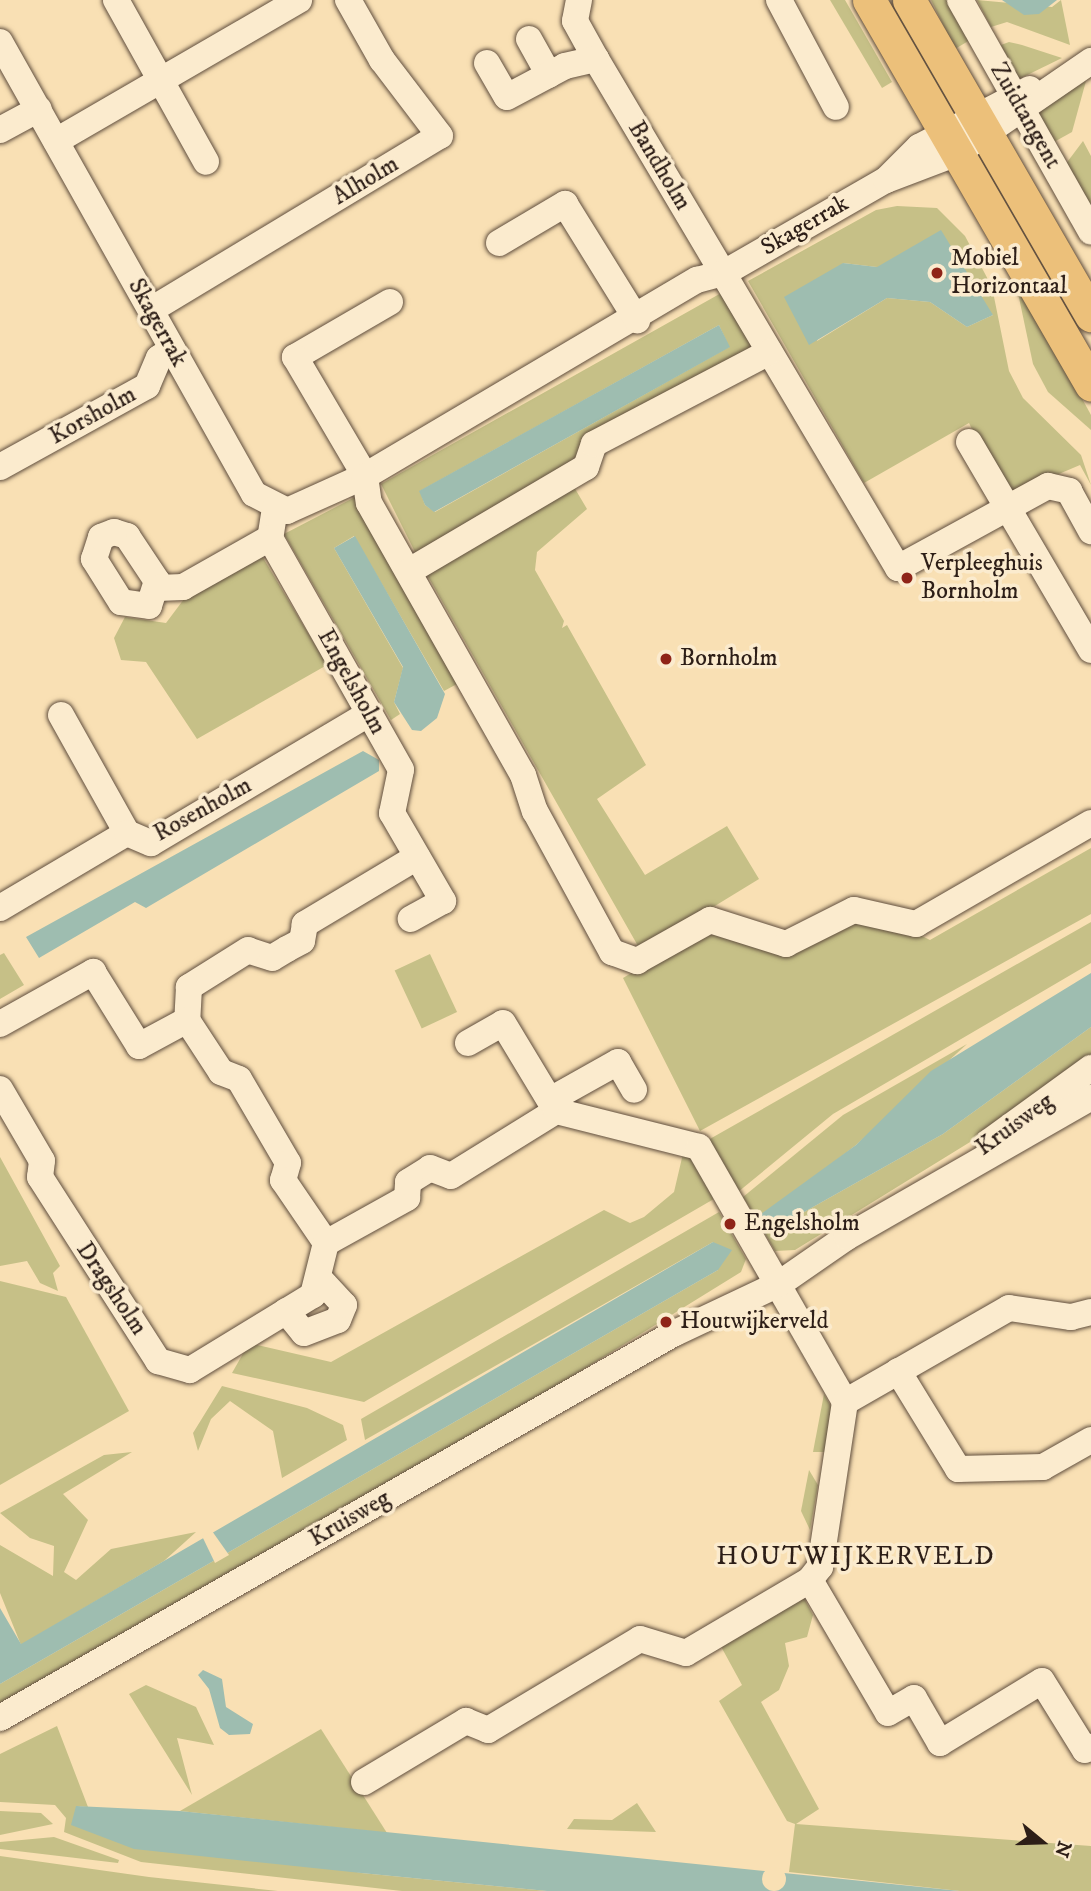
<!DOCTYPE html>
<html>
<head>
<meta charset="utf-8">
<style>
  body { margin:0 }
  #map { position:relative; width:1091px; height:1891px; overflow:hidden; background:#f9e0b4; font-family:"IM FELL DW Pica",serif }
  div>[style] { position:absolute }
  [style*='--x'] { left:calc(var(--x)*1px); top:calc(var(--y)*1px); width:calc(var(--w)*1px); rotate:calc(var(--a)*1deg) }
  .green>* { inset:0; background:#c6c087; transform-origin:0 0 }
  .water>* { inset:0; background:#9ebdb0 }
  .pier>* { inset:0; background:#f9e0b4 }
  .round { border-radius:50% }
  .roads { filter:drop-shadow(0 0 2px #604e3e) drop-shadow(0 0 2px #604e3e) }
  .minor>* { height:26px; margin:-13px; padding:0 13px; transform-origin:13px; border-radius:13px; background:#fbebce }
  .major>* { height:33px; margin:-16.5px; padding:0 16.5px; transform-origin:16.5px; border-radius:16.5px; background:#ecc07a }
  .dots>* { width:19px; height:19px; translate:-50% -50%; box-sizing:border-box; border:4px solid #fbebce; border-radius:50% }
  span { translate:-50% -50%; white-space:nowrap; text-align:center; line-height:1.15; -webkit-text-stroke:7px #fbebce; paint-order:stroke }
  .street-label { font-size:24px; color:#2d1e17 }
  .poi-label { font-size:24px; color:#2d1e17 }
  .left { translate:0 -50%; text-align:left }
  .neighbourhood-label { font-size:26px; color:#2d1e17; letter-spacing:2px }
  .north { position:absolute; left:1007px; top:1807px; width:70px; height:70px; -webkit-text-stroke:5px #fbebce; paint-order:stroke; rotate:109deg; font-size:19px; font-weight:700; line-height:28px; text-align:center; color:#2d1e17 }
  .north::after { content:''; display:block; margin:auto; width:24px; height:32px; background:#2d1e17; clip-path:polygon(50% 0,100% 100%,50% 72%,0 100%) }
</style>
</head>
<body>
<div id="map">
  <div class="green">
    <i style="clip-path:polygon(830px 0,845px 0,892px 82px,882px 88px)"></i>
    <i style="clip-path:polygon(931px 0,949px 0,970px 40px,955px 49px)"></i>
    <i style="clip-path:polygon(977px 0,1052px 7px,1061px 0,1070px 45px,1007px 22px,991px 27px)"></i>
    <i style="clip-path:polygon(1009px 42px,1022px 45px,1062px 58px,1019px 79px,1001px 45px)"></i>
    <i style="clip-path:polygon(1086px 81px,1072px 132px,1054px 142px,1035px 112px)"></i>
    <i style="clip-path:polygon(1083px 141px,1091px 156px,1091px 219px,1065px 165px)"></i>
    <i style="clip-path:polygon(evenodd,897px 206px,937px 208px,965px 236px,992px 287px,1009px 371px,1023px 398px,1081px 455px,1091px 485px,1080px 465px,1005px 497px,969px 423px,864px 483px,748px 281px,876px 210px,897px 206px,843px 263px,877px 267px,993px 315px,967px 327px,930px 302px,887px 298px,817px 341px,843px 263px)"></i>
    <i style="clip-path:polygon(1014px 274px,1091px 415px,1091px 430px,1048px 392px,1033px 364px)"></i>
    <i style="clip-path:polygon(evenodd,723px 292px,759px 353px,419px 560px,381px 484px,723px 292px,719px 325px,729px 347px,435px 512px,425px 505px,420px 491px,719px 325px)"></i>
    <i style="clip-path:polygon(574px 487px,587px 509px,537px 552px,535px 570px,564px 621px,562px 628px,567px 625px,646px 765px,597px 799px,645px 875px,727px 826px,759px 879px,669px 934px,638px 946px,426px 573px)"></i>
    <i style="clip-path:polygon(359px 495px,468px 678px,444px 691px,354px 536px,334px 548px,403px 668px,394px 702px,400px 714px,391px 720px,284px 534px)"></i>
    <i style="clip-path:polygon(259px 551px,327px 665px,197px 739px,146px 662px,121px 660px,114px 638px,125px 617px,166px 623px,187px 595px)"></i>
    <i style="clip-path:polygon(1091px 848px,1091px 914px,700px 1131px,623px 978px,713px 924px,793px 949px,842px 921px,904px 927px,930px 940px)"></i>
    <i style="clip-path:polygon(1091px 922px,1091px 963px,833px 1114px,738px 1192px,708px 1140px)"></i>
    <i style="clip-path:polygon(4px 953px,24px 985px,0 999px,0 955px)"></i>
    <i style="left:430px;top:954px;width:64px;height:39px;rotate:65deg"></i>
    <i style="clip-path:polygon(1091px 1027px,1091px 1058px,1009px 1118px,795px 1250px,775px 1251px,765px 1234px,943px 1134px)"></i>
    <i style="clip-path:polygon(967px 1044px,856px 1145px,758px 1221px,743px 1197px,843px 1115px)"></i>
    <i style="clip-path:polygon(685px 1145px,719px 1196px,364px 1402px,232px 1373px,249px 1343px,331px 1362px,604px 1210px,630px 1223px,644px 1217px,674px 1192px)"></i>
    <i style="clip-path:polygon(0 1157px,60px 1266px,53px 1273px,58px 1291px,40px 1283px,27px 1261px,0 1266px)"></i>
    <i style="clip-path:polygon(719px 1212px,746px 1259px,741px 1272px,385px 1492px,0 1706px,0 1684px,718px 1270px,713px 1242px,365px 1440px,361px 1419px)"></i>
    <i style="clip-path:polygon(0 1281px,66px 1297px,129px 1411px,0 1485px)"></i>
    <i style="clip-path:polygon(222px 1386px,307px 1408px,343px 1425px,347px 1440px,282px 1478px,273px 1431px,230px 1401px,211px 1419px,198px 1451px,193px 1433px)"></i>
    <i style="clip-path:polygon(824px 1394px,833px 1410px,825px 1452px,813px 1452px)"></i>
    <i style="clip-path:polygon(132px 1452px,63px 1494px,88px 1520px,64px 1572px,76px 1580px,111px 1549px,196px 1532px,164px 1561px,21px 1645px,0 1593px,0 1545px,53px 1576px,54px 1546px,30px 1538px,0 1513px,104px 1455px)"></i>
    <i style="clip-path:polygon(809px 1470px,818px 1485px,810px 1530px,801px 1511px)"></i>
    <i style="clip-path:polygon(802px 1594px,813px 1615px,807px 1637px,785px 1643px,789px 1666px,779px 1690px,761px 1702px,819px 1809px,796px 1824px,1091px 1846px,1091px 1891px,960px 1891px,789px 1872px,795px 1824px,787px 1821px,719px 1701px,742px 1685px,718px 1641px)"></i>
    <i style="clip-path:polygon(146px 1685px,196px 1707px,214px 1745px,177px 1738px,192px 1795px,129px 1694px)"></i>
    <i style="clip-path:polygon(57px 1726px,88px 1807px,76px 1806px,361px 1873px,547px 1891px,402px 1891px,141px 1862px,64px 1832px,66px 1818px,55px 1805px,0 1802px,0 1754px)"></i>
    <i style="clip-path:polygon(321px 1729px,387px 1833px,180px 1811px)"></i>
    <i style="clip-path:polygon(637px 1803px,656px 1832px,567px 1829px,574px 1819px,612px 1820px)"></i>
    <i style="clip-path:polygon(0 1811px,41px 1813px,53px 1824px,0 1835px)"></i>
    <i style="clip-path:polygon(54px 1837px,119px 1860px,118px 1863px,0 1849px,0 1842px)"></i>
    <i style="clip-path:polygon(0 1856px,149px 1877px,278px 1891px,0 1891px)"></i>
  </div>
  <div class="water">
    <i style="clip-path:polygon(1002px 0,1057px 0,1039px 14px,1024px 15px)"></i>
    <i style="clip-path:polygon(941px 230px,993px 315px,967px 327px,930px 302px,887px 298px,809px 345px,784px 297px,843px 263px,877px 267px)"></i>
    <i style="clip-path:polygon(719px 325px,730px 347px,434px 512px,425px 505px,419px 491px)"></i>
    <i style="clip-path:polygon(355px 536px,445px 694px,437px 718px,421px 731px,412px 730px,394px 702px,403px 667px,334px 548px)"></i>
    <i style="clip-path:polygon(363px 751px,379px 760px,379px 771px,146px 908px,135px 902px,39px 958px,26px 937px)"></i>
    <i style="clip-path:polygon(1091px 973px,1091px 1027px,943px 1134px,765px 1234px,761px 1214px,856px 1145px,931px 1071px)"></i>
    <i style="clip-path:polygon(713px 1242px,732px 1250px,718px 1270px,0 1684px,0 1608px,21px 1644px)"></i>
    <i style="clip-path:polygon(203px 1670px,222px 1679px,226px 1707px,253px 1724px,250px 1734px,229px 1735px,220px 1728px,209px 1689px,198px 1675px)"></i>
    <i style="clip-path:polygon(76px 1806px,180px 1811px,960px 1891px,547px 1891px,361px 1873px,134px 1849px,71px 1825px)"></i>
  </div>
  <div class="pier">
    <i style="clip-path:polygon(212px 1531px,229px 1555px,215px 1563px,202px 1536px)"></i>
    <i class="round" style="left:762px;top:1867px;width:24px;height:24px"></i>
  </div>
  <div class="roads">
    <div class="minor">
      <i style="--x:116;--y:0;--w:185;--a:60.9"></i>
      <i style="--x:579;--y:0;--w:21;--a:101"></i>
      <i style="--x:575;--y:21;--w:43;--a:61.1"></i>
      <i style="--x:596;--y:59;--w:592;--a:59.32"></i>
      <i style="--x:898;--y:568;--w:171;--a:-28.7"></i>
      <i style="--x:1048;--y:486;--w:22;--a:13"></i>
      <i style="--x:1069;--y:491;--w:46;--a:61.2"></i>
      <i style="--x:779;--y:0;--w:121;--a:62"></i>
      <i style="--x:960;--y:0;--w:266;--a:60.5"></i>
      <i style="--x:529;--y:39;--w:41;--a:60.9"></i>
      <i style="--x:0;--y:42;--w:518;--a:60.67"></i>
      <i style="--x:254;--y:494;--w:37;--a:27"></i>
      <i style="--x:287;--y:511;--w:85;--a:-24.2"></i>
      <i style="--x:365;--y:476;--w:386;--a:-30.6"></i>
      <i style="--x:697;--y:280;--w:28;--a:-15"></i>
      <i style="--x:724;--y:273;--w:187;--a:-29.9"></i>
      <i style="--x:886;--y:180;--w:76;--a:-20.8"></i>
      <i style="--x:957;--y:153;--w:163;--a:-34.5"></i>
      <i style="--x:487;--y:63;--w:39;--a:60"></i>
      <i style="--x:507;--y:97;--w:66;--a:-28.1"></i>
      <i style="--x:565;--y:66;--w:32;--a:-13"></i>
      <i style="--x:0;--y:130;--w:44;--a:-28.3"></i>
      <i style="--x:56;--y:141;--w:281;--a:-30.1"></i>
      <i style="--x:886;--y:180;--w:47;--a:-45"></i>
      <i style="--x:919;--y:147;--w:125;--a:-27.6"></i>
      <i style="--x:499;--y:243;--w:77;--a:-30.6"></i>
      <i style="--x:565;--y:204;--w:137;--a:58.2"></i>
      <i style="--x:390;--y:302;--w:110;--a:149.9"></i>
      <i style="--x:295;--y:357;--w:138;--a:59.5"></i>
      <i style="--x:365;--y:476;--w:27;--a:82"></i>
      <i style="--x:369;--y:503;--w:313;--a:60.5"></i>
      <i style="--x:523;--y:775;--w:38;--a:72"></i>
      <i style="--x:535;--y:811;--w:161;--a:61.4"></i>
      <i style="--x:612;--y:952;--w:27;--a:20"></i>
      <i style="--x:637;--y:961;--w:84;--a:-29.3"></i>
      <i style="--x:710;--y:920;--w:80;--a:17.5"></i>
      <i style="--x:786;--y:944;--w:76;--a:-26.6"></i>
      <i style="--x:854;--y:910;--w:64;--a:12.7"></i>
      <i style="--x:916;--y:924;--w:202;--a:-30"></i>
      <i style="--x:151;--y:310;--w:337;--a:-31.1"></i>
      <i style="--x:440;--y:136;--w:96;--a:-127.3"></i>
      <i style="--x:382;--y:60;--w:69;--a:-119.5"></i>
      <i style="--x:969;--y:442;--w:241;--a:59.6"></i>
      <i style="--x:0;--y:467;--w:168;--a:-28.9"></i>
      <i style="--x:147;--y:386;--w:30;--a:-67"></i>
      <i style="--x:159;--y:358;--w:14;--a:-34"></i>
      <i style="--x:275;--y:508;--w:30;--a:99"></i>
      <i style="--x:270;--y:538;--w:266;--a:60.5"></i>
      <i style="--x:401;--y:770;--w:44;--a:101.8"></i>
      <i style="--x:392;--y:813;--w:102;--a:59.9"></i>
      <i style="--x:443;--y:901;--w:37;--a:151"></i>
      <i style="--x:114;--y:532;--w:14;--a:17"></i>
      <i style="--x:127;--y:536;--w:54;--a:56.3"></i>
      <i style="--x:157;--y:581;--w:26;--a:108"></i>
      <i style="--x:149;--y:606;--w:28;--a:-172"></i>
      <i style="--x:121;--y:602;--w:51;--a:-122.1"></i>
      <i style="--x:94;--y:559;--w:23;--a:-72"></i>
      <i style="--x:101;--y:537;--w:14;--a:-21"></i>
      <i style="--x:411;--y:570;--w:203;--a:-30.5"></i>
      <i style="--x:586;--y:467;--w:24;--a:-71"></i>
      <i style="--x:594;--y:444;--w:198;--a:-27.7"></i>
      <i style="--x:157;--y:588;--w:26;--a:-2"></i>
      <i style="--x:183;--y:587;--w:100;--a:-29.4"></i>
      <i style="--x:61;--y:715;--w:135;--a:60.8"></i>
      <i style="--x:417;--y:857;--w:131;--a:149.1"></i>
      <i style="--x:305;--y:924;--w:17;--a:100"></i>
      <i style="--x:302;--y:941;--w:17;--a:152"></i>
      <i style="--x:287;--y:949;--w:17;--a:149"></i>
      <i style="--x:272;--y:958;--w:25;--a:-162"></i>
      <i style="--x:248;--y:950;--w:70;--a:147.9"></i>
      <i style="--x:189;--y:987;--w:33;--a:93"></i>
      <i style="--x:187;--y:1020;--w:62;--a:56.8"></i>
      <i style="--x:221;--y:1072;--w:19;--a:21"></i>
      <i style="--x:239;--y:1079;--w:97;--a:59.7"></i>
      <i style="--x:288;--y:1163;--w:18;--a:106"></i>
      <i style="--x:283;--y:1180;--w:76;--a:55.7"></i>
      <i style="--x:326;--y:1243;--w:93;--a:-29.1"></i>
      <i style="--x:407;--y:1198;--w:16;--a:-86"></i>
      <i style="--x:408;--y:1182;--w:26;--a:-32"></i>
      <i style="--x:430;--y:1168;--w:22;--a:21"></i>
      <i style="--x:451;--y:1176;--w:123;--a:-31.8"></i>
      <i style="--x:0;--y:908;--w:147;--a:-30.6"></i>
      <i style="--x:127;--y:833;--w:26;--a:23"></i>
      <i style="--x:151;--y:843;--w:252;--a:-30.7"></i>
      <i style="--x:0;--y:1024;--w:107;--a:-29.2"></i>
      <i style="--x:93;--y:972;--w:87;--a:58.1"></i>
      <i style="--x:139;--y:1046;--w:55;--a:-28.4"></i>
      <i style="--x:468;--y:1043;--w:40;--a:-29.7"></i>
      <i style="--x:503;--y:1023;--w:103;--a:58.9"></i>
      <i style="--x:556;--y:1111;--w:147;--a:14.1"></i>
      <i style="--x:699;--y:1147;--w:294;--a:60.2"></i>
      <i style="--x:845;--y:1402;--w:167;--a:98.6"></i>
      <i style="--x:820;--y:1567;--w:16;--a:128"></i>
      <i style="--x:0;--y:1089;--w:83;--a:59.7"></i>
      <i style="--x:42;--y:1161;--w:16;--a:97"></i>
      <i style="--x:40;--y:1177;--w:219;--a:57.3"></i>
      <i style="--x:158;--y:1361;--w:33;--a:16"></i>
      <i style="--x:190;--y:1370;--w:144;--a:-31.4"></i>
      <i style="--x:313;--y:1295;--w:54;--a:-76"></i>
      <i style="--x:550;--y:1100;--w:78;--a:-29.2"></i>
      <i style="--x:618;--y:1062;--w:32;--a:60"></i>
      <i style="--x:989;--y:1142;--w:126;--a:-36"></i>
      <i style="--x:286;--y:1311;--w:28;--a:51"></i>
      <i style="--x:304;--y:1333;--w:36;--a:-21"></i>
      <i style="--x:338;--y:1320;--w:16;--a:-68"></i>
      <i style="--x:344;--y:1305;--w:38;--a:-133"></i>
      <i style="--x:898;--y:1371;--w:115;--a:58.5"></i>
      <i style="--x:958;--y:1469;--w:85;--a:-1.3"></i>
      <i style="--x:1043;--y:1467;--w:55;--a:-29.4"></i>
      <i style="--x:845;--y:1402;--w:189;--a:-29.8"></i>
      <i style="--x:1009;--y:1308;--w:63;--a:8.3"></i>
      <i style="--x:1071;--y:1317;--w:21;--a:-14"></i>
      <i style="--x:0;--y:1718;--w:775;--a:-29.71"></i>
      <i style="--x:673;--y:1334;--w:117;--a:-25.3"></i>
      <i style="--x:779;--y:1284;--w:83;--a:-34.7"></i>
      <i style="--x:847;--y:1237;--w:281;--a:-29.8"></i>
      <i style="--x:364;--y:1782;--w:119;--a:-30.9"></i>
      <i style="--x:466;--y:1721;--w:24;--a:22"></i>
      <i style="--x:488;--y:1730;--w:177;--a:-30.9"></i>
      <i style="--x:640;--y:1639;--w:48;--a:16.9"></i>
      <i style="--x:686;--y:1653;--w:144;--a:-30.5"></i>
      <i style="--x:810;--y:1580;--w:154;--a:59.6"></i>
      <i style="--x:888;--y:1713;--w:30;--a:-30"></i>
      <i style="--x:914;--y:1698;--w:52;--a:60"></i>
      <i style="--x:940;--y:1743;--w:119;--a:-31.3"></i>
      <i style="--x:1042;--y:1681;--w:81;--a:58.1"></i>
      <i style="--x:1085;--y:1750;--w:7;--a:-27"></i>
    </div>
    <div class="major">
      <i style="--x:869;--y:0;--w:444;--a:60"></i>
      <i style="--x:909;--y:0;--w:364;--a:60"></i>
    </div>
  </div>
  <div class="dots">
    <i style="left:937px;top:273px;background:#8f2418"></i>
    <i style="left:907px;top:578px;background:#8f2418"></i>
    <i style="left:666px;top:659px;background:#8f2418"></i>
    <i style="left:730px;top:1224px;background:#8f2418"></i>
    <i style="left:666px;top:1322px;background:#8f2418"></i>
  </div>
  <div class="street-label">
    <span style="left:1025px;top:116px;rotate:60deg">Zuidtangent</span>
    <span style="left:659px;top:166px;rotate:59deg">Bandholm</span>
    <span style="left:366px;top:181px;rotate:-31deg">Alholm</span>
    <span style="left:805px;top:226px;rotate:-30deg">Skagerrak</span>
    <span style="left:157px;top:323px;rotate:61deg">Skagerrak</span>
    <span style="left:93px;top:416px;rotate:-29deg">Korsholm</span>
    <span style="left:351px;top:682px;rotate:61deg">Engelsholm</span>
    <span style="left:203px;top:810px;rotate:-29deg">Rosenholm</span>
    <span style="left:1015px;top:1125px;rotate:-36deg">Kruisweg</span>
    <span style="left:111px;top:1289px;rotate:56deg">Dragsholm</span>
    <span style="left:350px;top:1519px;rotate:-30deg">Kruisweg</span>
  </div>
  <div class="poi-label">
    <span class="left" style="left:951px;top:273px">Mobiel<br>Horizontaal</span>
    <span class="left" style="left:921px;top:578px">Verpleeghuis<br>Bornholm</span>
    <span class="left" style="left:680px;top:659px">Bornholm</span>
    <span class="left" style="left:744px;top:1224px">Engelsholm</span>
    <span class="left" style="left:680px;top:1322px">Houtwijkerveld</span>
  </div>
  <div class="neighbourhood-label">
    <span style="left:856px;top:1557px">HOUTWIJKERVELD</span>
  </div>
  <div class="north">N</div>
</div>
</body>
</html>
